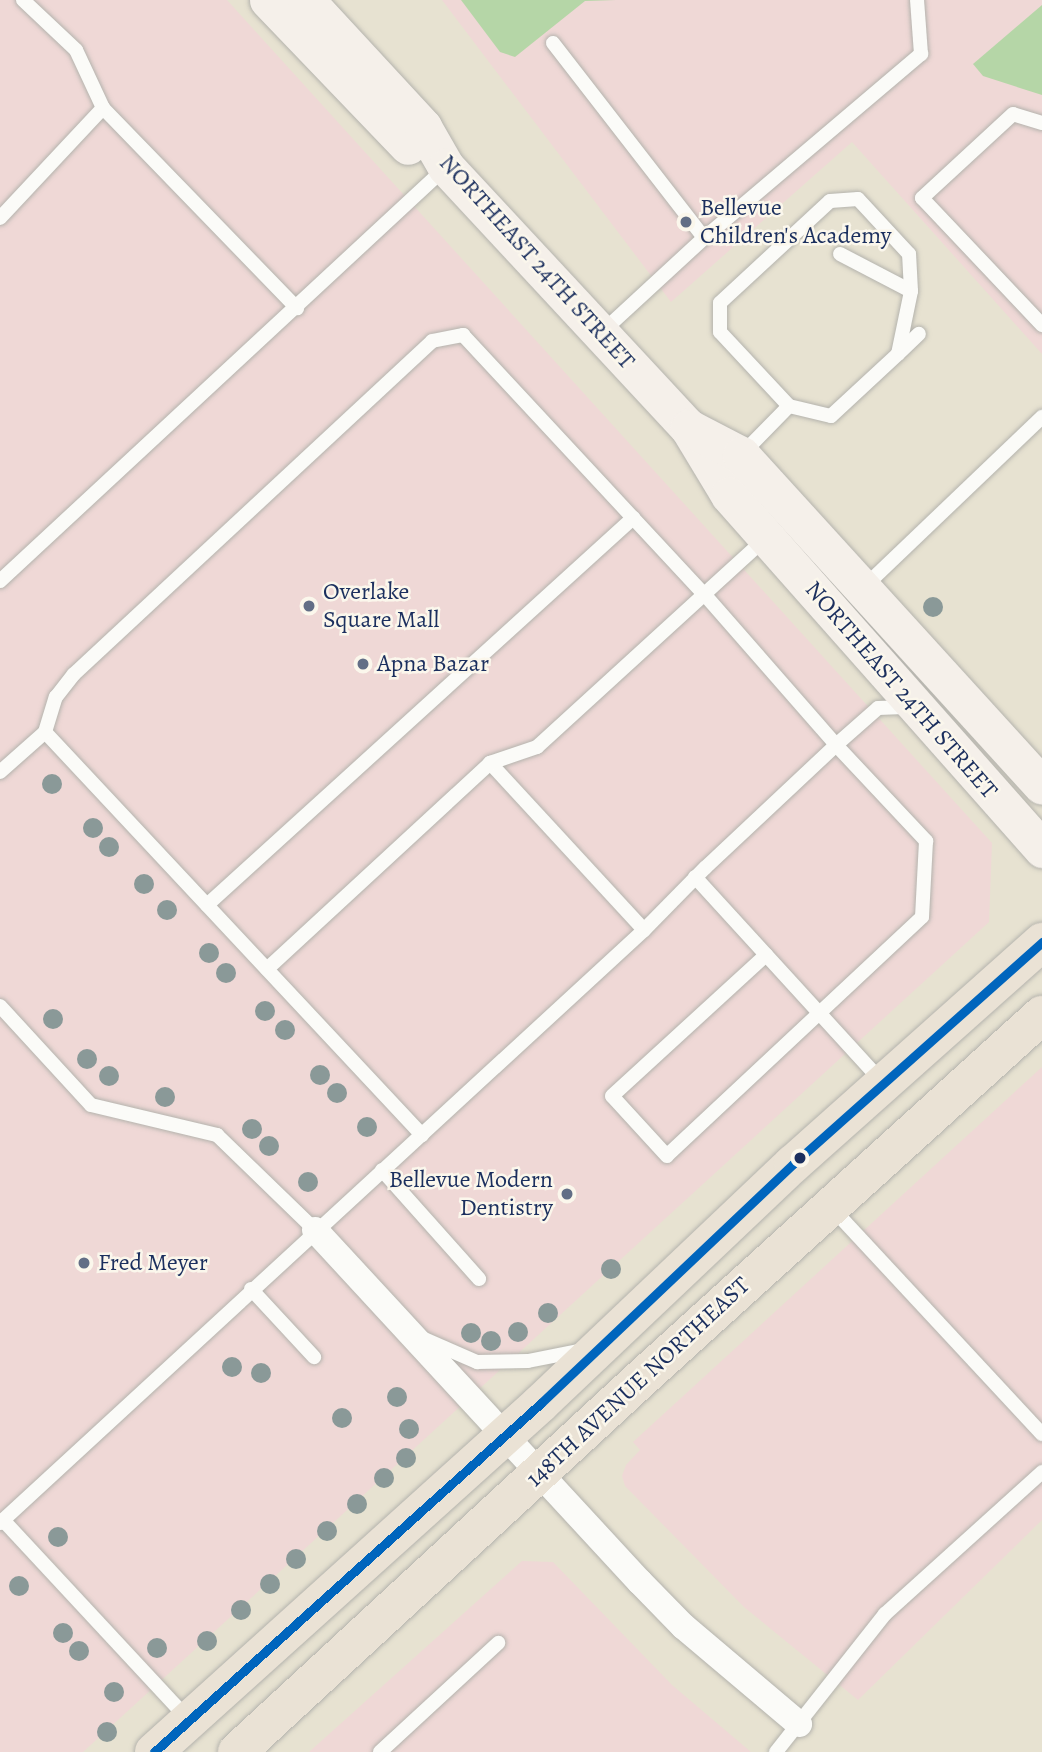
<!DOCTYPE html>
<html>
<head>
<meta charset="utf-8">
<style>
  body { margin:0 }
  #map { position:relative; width:1042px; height:1752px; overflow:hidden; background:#e7e2d1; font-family:Alegreya,serif }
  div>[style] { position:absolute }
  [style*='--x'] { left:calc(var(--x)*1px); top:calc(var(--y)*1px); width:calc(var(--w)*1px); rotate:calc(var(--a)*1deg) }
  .built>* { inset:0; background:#efd8d6 }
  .green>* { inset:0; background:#b5d6a7 }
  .roads { filter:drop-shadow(0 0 2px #b4b3ad) drop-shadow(0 0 2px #b4b3ad) }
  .service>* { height:14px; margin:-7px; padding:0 7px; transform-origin:7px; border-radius:7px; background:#fbfbf8 }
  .minor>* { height:26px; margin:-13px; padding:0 13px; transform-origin:13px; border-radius:13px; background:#fbfbf8 }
  .secondary>* { height:37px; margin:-18.5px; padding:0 18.5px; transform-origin:18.5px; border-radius:18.5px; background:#f5f0ea }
  .primary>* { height:38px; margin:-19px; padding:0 19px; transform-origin:19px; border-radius:19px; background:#eae2d5 }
  .bus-1>* { height:9px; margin:-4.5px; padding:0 4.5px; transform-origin:4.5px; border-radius:4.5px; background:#0065bd }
  .trees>* { width:20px; height:20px; margin:-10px; border-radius:50%; background:#8a9998 }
  .dots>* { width:19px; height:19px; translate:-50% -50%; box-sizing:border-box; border:4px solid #fbf7ec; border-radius:50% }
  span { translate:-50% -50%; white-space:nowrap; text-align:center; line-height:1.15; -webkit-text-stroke:5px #fbf7ec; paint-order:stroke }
  .poi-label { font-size:24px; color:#1b2f5e }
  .left { translate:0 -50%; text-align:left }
  .right { translate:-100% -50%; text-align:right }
  .street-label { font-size:24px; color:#1b2f5e }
</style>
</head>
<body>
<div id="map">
  <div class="built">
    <i style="clip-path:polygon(0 0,227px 0,992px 843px,989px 922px,83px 1752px,0 1752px)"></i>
    <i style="clip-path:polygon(442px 0,1042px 0,1042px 354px,852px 142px,671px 302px)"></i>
    <i style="clip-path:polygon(1042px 1067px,1042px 1520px,858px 1700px,744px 1607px,625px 1486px,622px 1476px,626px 1465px,640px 1450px,633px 1442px)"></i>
    <i style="clip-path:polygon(522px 1561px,553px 1562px,672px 1685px,751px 1752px,309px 1752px)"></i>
  </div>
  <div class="green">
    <i style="clip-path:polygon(461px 0,616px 0,585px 1px,515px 57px,500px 52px)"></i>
    <i style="clip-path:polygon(1042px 5px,1042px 95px,983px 76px,973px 64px)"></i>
  </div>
  <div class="roads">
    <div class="service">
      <i style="--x:23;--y:0;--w:73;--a:43.3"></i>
      <i style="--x:76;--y:50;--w:64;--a:65"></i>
      <i style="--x:103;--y:108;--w:279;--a:45.9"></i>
      <i style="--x:553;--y:43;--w:247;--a:52.2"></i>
      <i style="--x:704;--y:238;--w:140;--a:137.3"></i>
      <i style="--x:1042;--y:123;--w:30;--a:-163"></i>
      <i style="--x:1013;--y:114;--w:124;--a:137.3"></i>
      <i style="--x:922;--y:198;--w:175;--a:46.6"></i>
      <i style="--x:0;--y:218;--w:151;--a:-46.9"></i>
      <i style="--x:704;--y:238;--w:285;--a:-40.3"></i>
      <i style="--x:921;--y:54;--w:54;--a:-94.2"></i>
      <i style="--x:840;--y:254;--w:80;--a:27.5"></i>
      <i style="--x:898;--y:354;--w:64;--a:-78.3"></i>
      <i style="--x:911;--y:291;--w:37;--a:-93"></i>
      <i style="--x:909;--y:254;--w:75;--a:-132.8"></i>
      <i style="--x:858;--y:199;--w:28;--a:176"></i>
      <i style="--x:830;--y:201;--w:150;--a:137.2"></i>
      <i style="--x:720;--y:303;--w:29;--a:90"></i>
      <i style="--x:720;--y:332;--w:101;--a:47"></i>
      <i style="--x:789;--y:406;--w:43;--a:13.4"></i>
      <i style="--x:831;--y:416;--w:91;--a:-42.8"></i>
      <i style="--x:898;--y:354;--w:29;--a:-44"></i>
      <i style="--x:742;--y:454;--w:67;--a:-45.6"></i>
      <i style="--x:0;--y:581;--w:607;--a:-42.86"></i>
      <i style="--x:863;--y:588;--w:248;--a:-43.7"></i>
      <i style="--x:45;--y:732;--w:552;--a:46.91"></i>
      <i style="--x:490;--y:763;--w:227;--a:47.3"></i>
      <i style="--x:0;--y:772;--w:60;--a:-41.6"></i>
      <i style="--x:45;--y:732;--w:37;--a:-73"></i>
      <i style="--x:56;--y:697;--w:29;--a:-52"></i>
      <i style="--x:74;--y:674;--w:489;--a:-42.9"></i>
      <i style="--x:432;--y:341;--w:32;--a:-11"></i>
      <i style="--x:463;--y:335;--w:354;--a:47.1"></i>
      <i style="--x:704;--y:594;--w:201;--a:48.8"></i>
      <i style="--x:836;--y:745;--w:132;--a:46.8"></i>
      <i style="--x:926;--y:841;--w:76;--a:93"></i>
      <i style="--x:922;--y:917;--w:349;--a:136.9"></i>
      <i style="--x:667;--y:1156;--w:81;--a:-132.5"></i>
      <i style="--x:612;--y:1096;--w:209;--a:-42.5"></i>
      <i style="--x:695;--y:877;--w:277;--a:47.6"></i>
      <i style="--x:207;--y:905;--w:576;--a:-42.25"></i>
      <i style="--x:267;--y:969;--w:304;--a:-42.7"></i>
      <i style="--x:490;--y:763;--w:50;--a:-18.8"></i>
      <i style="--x:537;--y:747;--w:309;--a:-42.4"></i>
      <i style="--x:0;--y:1006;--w:134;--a:47.4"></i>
      <i style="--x:91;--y:1105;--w:130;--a:13.4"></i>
      <i style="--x:217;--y:1135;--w:136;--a:44.1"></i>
      <i style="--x:382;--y:1170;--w:146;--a:48.3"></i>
      <i style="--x:831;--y:1207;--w:310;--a:47.1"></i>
      <i style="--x:251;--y:1289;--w:93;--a:47.2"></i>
      <i style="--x:424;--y:1339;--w:58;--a:23.5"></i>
      <i style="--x:477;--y:1362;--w:51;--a:-1.1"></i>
      <i style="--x:528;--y:1361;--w:56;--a:-11.3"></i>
      <i style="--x:3;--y:1520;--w:272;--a:47.1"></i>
      <i style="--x:0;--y:1523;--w:875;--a:-42.64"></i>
      <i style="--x:644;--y:930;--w:87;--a:-45.5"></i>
      <i style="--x:705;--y:868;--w:180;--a:-43.2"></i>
      <i style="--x:836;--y:745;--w:56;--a:-41.4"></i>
      <i style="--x:878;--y:708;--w:33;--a:-2"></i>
      <i style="--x:380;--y:1752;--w:161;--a:-42.7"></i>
      <i style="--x:776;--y:1752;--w:176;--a:-51.7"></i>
      <i style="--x:885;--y:1614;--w:212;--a:-42.1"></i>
    </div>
    <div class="minor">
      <i style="--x:315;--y:1230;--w:479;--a:47.3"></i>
      <i style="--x:640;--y:1582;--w:62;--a:45.7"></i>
      <i style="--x:683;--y:1626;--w:152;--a:40.2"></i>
    </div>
    <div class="secondary">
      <i style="--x:268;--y:0;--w:202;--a:46.2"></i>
      <i style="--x:306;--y:0;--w:173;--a:47.3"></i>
      <i style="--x:423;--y:127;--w:46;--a:60.1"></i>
      <i style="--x:446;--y:167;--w:355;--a:47.1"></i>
      <i style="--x:688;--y:427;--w:79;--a:58.9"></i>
      <i style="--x:729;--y:495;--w:473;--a:48.5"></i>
      <i style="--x:689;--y:428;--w:59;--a:27.4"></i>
      <i style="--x:741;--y:455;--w:447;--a:47.7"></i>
    </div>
    <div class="primary">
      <i style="--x:154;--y:1752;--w:521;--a:-42.04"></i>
      <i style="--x:541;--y:1403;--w:347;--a:-43.5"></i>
      <i style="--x:793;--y:1164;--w:334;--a:-41.7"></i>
      <i style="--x:237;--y:1752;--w:553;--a:-42.73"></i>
      <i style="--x:643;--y:1377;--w:539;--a:-42.22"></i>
    </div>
  </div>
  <div class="bus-1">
    <i style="--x:154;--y:1752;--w:521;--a:-42.04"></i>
    <i style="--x:541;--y:1403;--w:347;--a:-43.5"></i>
    <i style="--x:793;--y:1164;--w:334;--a:-41.7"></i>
  </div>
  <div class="trees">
    <i style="left:933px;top:607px"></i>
    <i style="left:52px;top:784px"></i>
    <i style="left:93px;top:828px"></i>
    <i style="left:109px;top:847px"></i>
    <i style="left:144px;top:884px"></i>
    <i style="left:167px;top:910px"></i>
    <i style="left:209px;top:953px"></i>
    <i style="left:226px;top:973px"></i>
    <i style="left:265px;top:1011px"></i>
    <i style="left:53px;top:1019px"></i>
    <i style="left:285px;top:1030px"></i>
    <i style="left:87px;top:1059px"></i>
    <i style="left:320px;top:1075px"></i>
    <i style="left:109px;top:1076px"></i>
    <i style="left:337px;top:1093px"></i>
    <i style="left:165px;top:1097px"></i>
    <i style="left:367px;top:1127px"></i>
    <i style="left:252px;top:1129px"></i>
    <i style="left:269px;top:1146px"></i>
    <i style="left:308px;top:1182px"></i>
    <i style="left:611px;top:1269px"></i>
    <i style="left:548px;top:1313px"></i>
    <i style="left:518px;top:1332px"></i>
    <i style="left:471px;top:1333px"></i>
    <i style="left:491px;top:1341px"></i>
    <i style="left:232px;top:1367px"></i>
    <i style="left:261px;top:1373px"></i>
    <i style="left:397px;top:1397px"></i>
    <i style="left:342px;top:1418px"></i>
    <i style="left:409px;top:1429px"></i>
    <i style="left:406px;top:1458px"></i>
    <i style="left:384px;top:1478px"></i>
    <i style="left:357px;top:1504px"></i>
    <i style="left:327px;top:1531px"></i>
    <i style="left:58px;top:1537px"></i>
    <i style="left:296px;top:1559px"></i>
    <i style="left:270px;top:1584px"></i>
    <i style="left:19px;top:1586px"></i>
    <i style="left:241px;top:1610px"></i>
    <i style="left:63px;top:1633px"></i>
    <i style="left:207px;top:1641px"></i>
    <i style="left:157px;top:1648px"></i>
    <i style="left:79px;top:1651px"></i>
    <i style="left:114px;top:1692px"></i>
    <i style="left:107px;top:1732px"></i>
  </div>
  <div class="dots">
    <i style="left:686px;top:222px;background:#626e86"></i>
    <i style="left:309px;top:606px;background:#626e86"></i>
    <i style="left:363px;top:664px;background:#626e86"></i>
    <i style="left:800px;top:1158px;background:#1b2f5e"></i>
    <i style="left:567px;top:1194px;background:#626e86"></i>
    <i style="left:84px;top:1263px;background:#626e86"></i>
  </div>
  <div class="poi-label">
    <span class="left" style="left:700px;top:222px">Bellevue<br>Children's Academy</span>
    <span class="left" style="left:323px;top:606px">Overlake<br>Square Mall</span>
    <span class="left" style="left:377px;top:664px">Apna Bazar</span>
    <span class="right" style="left:553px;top:1194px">Bellevue Modern<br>Dentistry</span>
    <span class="left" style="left:98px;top:1263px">Fred Meyer</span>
  </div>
  <div class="street-label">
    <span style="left:537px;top:262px;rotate:48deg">NORTHEAST 24TH STREET</span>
    <span style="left:901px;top:690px;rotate:49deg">NORTHEAST 24TH STREET</span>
    <span style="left:638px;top:1382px;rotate:-43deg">148TH AVENUE NORTHEAST</span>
  </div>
</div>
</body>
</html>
